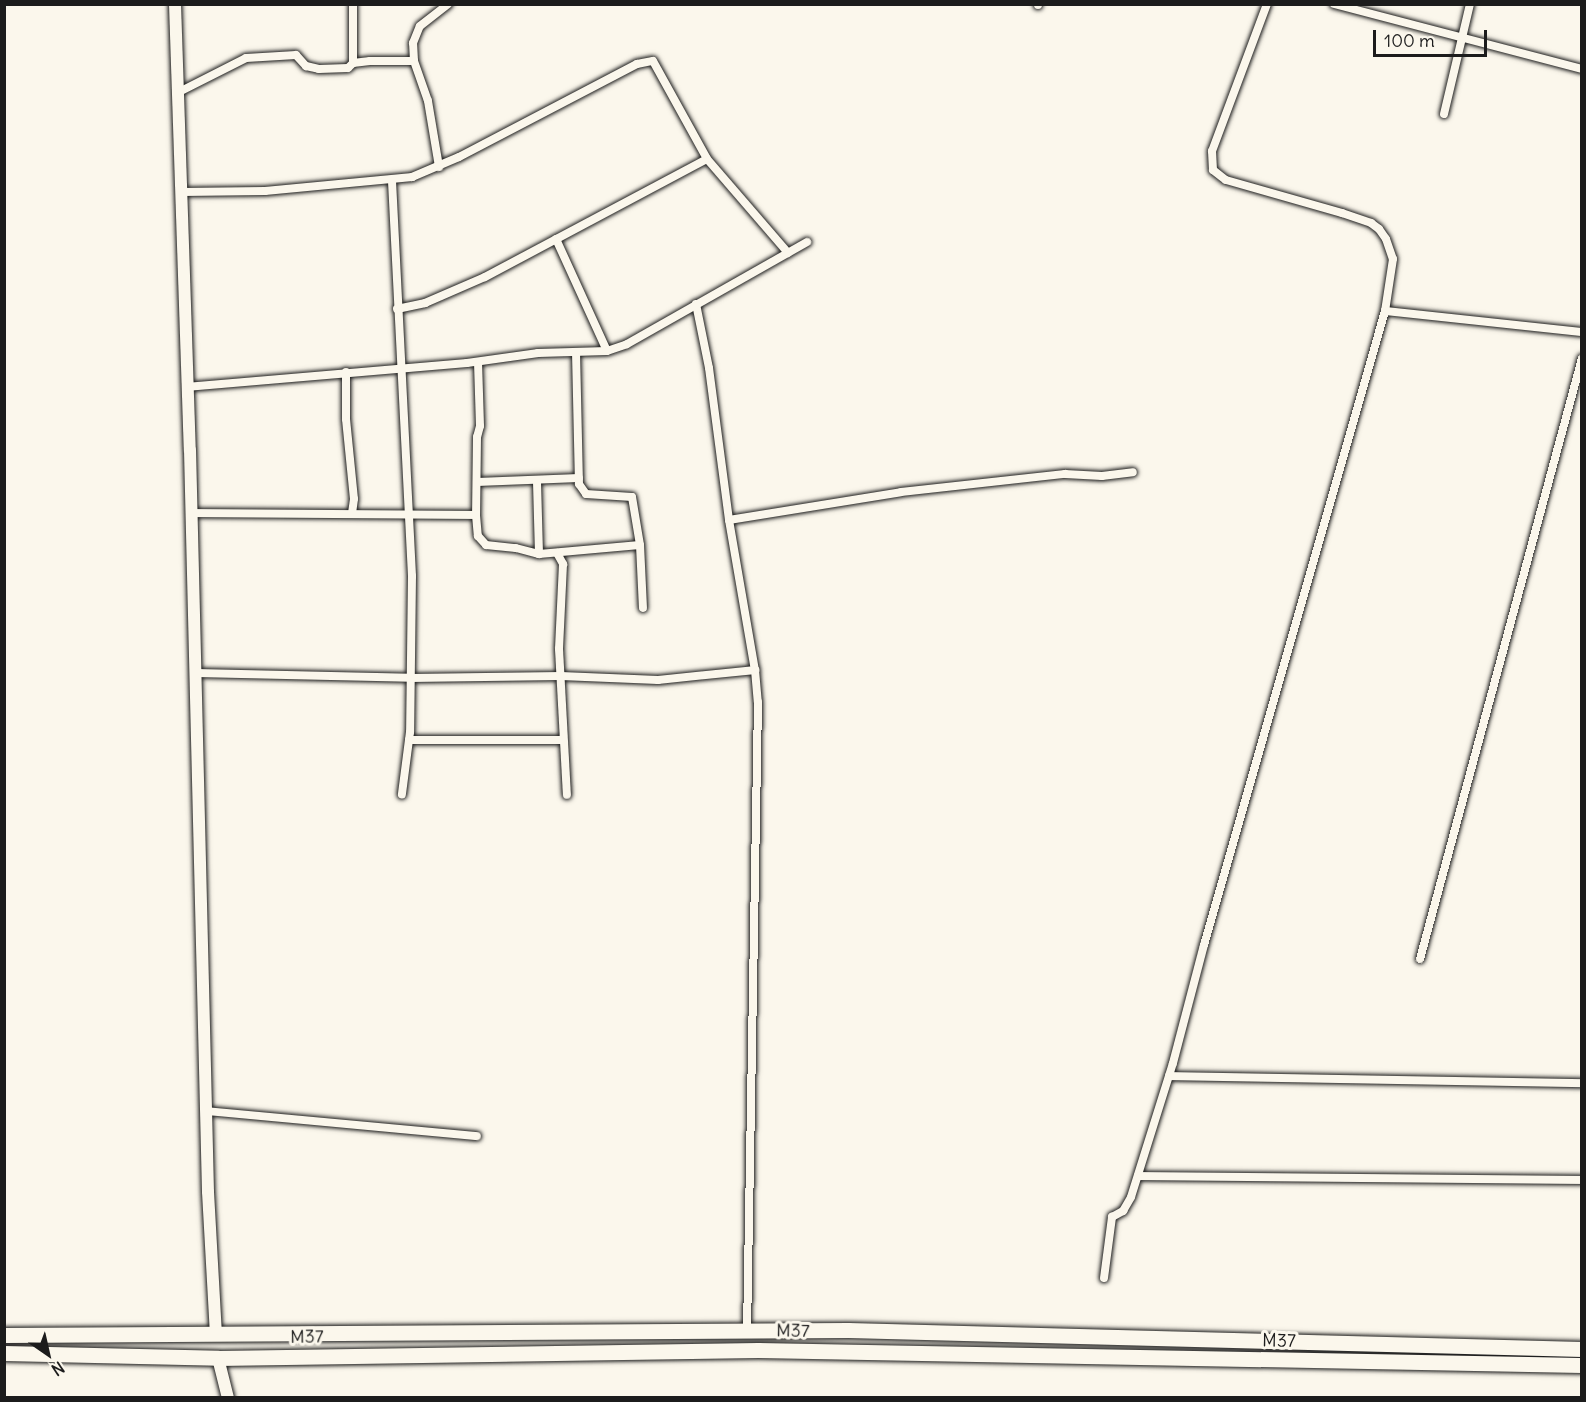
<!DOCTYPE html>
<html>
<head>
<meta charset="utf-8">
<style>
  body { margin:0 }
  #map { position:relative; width:1586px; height:1402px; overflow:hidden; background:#fbf7ec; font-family:Delius,sans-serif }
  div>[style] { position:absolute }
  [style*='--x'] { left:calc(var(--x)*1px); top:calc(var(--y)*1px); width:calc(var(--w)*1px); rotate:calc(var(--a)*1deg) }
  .roads { filter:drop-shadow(0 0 2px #1c1c1c) drop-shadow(0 0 2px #1c1c1c) }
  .street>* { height:8px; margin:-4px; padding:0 4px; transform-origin:4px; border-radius:4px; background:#fbf7ec }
  .secondary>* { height:12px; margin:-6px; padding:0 6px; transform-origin:6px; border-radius:6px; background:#fbf7ec }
  .highway>* { height:15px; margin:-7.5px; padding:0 7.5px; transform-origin:7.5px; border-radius:7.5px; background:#fbf7ec }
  span { translate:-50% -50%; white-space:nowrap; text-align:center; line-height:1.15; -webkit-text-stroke:6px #fbf7ec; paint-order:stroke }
  .street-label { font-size:18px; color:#1c1c1c }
  .frame { position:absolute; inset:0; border:6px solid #1c1c1c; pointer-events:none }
  .north { position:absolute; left:18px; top:1324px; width:60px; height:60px; -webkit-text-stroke:4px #fbf7ec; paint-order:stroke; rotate:146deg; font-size:16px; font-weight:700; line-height:24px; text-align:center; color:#1c1c1c }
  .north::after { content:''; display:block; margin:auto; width:21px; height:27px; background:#1c1c1c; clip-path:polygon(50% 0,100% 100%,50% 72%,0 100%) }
  .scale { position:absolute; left:1373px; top:30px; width:114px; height:27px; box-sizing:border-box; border:3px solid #1c1c1c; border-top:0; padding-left:8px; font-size:18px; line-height:21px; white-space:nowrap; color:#1c1c1c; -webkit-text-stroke:4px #fbf7ec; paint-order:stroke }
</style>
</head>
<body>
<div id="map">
  <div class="roads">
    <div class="street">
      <i style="--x:1267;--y:4;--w:157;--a:110.5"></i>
      <i style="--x:1212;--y:151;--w:19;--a:87"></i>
      <i style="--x:1213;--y:170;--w:16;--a:38"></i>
      <i style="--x:1226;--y:180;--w:121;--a:15.9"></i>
      <i style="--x:1342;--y:213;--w:31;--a:19"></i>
      <i style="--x:1371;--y:223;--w:10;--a:37"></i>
      <i style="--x:1379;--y:229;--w:12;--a:55"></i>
      <i style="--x:1386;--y:239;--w:21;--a:71"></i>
      <i style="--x:1393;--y:259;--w:53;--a:98.7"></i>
      <i style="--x:1334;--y:4;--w:256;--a:14.7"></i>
      <i style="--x:1038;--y:5;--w:1;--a:-90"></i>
      <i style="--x:414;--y:61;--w:18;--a:-93"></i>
      <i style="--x:413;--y:43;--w:18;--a:-68"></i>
      <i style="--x:420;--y:26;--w:36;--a:-38"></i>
      <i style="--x:353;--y:63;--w:59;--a:-90"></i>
      <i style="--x:179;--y:92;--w:75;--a:-26.9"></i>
      <i style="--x:246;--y:58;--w:50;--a:-3.4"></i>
      <i style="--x:296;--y:55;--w:15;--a:48"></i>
      <i style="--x:306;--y:66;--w:13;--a:13"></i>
      <i style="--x:319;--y:69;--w:29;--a:-2"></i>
      <i style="--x:348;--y:68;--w:7;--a:-45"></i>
      <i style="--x:353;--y:63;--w:17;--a:-7"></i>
      <i style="--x:370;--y:61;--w:44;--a:0"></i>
      <i style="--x:414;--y:61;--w:42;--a:70.7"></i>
      <i style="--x:428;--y:101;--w:67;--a:80.5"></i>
      <i style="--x:1444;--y:114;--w:113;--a:-76.7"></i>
      <i style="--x:392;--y:181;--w:396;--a:87.1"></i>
      <i style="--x:412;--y:576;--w:156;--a:90.7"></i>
      <i style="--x:410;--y:732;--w:63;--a:97.4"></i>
      <i style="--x:182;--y:192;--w:83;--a:-0.7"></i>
      <i style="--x:265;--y:191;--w:148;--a:-5.4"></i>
      <i style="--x:412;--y:177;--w:51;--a:-23.1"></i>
      <i style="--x:459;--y:157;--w:201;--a:-27.6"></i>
      <i style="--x:637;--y:64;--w:16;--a:-11"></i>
      <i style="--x:653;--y:61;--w:112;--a:61.1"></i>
      <i style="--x:707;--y:159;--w:124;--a:49.2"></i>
      <i style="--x:556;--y:239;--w:123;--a:65.5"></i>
      <i style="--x:696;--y:304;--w:65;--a:78.5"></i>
      <i style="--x:709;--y:368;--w:153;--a:82.5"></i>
      <i style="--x:729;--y:520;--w:152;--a:80.2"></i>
      <i style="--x:755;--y:670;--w:32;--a:85"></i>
      <i style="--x:758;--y:702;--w:628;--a:91"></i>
      <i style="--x:397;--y:309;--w:29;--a:-12"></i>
      <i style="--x:425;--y:303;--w:65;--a:-23.4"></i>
      <i style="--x:485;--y:277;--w:251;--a:-28"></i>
      <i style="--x:576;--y:352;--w:132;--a:88.7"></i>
      <i style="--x:579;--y:484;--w:12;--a:55"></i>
      <i style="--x:586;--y:494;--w:46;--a:3.7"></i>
      <i style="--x:632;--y:497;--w:49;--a:80.5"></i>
      <i style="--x:640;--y:545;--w:63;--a:87.3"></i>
      <i style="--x:478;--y:362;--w:64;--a:88.2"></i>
      <i style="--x:480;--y:426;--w:11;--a:105"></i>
      <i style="--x:477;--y:437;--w:78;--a:90.7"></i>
      <i style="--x:476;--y:515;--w:21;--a:85"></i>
      <i style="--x:478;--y:536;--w:12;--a:48"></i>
      <i style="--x:486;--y:545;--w:30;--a:6"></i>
      <i style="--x:516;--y:548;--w:24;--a:15"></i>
      <i style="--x:539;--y:554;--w:101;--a:-5.1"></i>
      <i style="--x:346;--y:372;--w:47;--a:90"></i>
      <i style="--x:346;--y:419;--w:80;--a:84.3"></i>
      <i style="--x:354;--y:499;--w:15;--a:98"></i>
      <i style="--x:186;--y:387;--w:282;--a:-4.9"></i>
      <i style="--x:467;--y:363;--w:72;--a:-8"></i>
      <i style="--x:538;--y:353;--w:69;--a:-1.7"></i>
      <i style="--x:607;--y:351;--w:21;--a:-19"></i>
      <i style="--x:627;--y:344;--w:207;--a:-29.5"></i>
      <i style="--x:477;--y:482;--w:102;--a:-2.2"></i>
      <i style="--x:537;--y:482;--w:72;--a:88.4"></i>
      <i style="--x:190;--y:513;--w:286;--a:0.4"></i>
      <i style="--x:729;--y:520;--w:174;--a:-9.2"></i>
      <i style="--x:901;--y:492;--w:165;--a:-6.3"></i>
      <i style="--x:1065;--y:474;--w:37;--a:3"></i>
      <i style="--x:1102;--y:476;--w:31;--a:-7"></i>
      <i style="--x:557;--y:553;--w:13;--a:61"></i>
      <i style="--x:563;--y:564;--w:85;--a:92.7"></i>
      <i style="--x:559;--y:649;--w:146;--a:86.9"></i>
      <i style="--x:196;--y:673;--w:214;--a:1.3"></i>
      <i style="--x:410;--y:678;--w:151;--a:-0.8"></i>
      <i style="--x:561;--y:676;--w:97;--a:2.4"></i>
      <i style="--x:658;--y:680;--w:98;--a:-5.9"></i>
      <i style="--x:409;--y:740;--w:154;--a:0"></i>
      <i style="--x:1420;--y:959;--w:622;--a:-74.91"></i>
      <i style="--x:1169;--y:1076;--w:413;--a:1"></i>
      <i style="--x:206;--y:1111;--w:272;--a:5.3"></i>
      <i style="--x:1138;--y:1176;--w:444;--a:0.5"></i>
      <i style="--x:1104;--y:1278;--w:62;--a:-82.5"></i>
      <i style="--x:1112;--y:1217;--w:13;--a:-29"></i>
      <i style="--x:1123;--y:1211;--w:16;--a:-60"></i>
      <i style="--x:1131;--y:1197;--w:140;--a:-72.6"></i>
      <i style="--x:1173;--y:1063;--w:122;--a:-75.3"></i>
      <i style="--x:1204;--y:945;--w:659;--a:-74.07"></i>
      <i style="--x:1385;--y:311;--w:198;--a:6.1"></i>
    </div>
    <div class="secondary">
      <i style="--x:175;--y:4;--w:446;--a:88.1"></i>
      <i style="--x:190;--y:450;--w:742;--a:88.61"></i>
      <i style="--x:208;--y:1192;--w:142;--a:86.8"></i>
      <i style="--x:218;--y:1358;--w:41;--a:76"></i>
    </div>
    <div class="highway">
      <i style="--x:4;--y:1335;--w:844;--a:-0.34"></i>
      <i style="--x:848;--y:1330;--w:734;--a:1.48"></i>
      <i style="--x:4;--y:1353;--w:214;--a:1.3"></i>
      <i style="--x:218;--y:1358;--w:540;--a:-0.85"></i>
      <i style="--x:758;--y:1350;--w:824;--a:1.04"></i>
    </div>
  </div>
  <div class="street-label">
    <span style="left:793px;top:1331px;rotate:1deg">M37</span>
    <span style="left:307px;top:1337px;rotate:-1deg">M37</span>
    <span style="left:1279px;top:1341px;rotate:1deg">M37</span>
  </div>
  <div class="frame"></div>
  <div class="north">N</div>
  <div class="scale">100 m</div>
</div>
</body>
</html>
